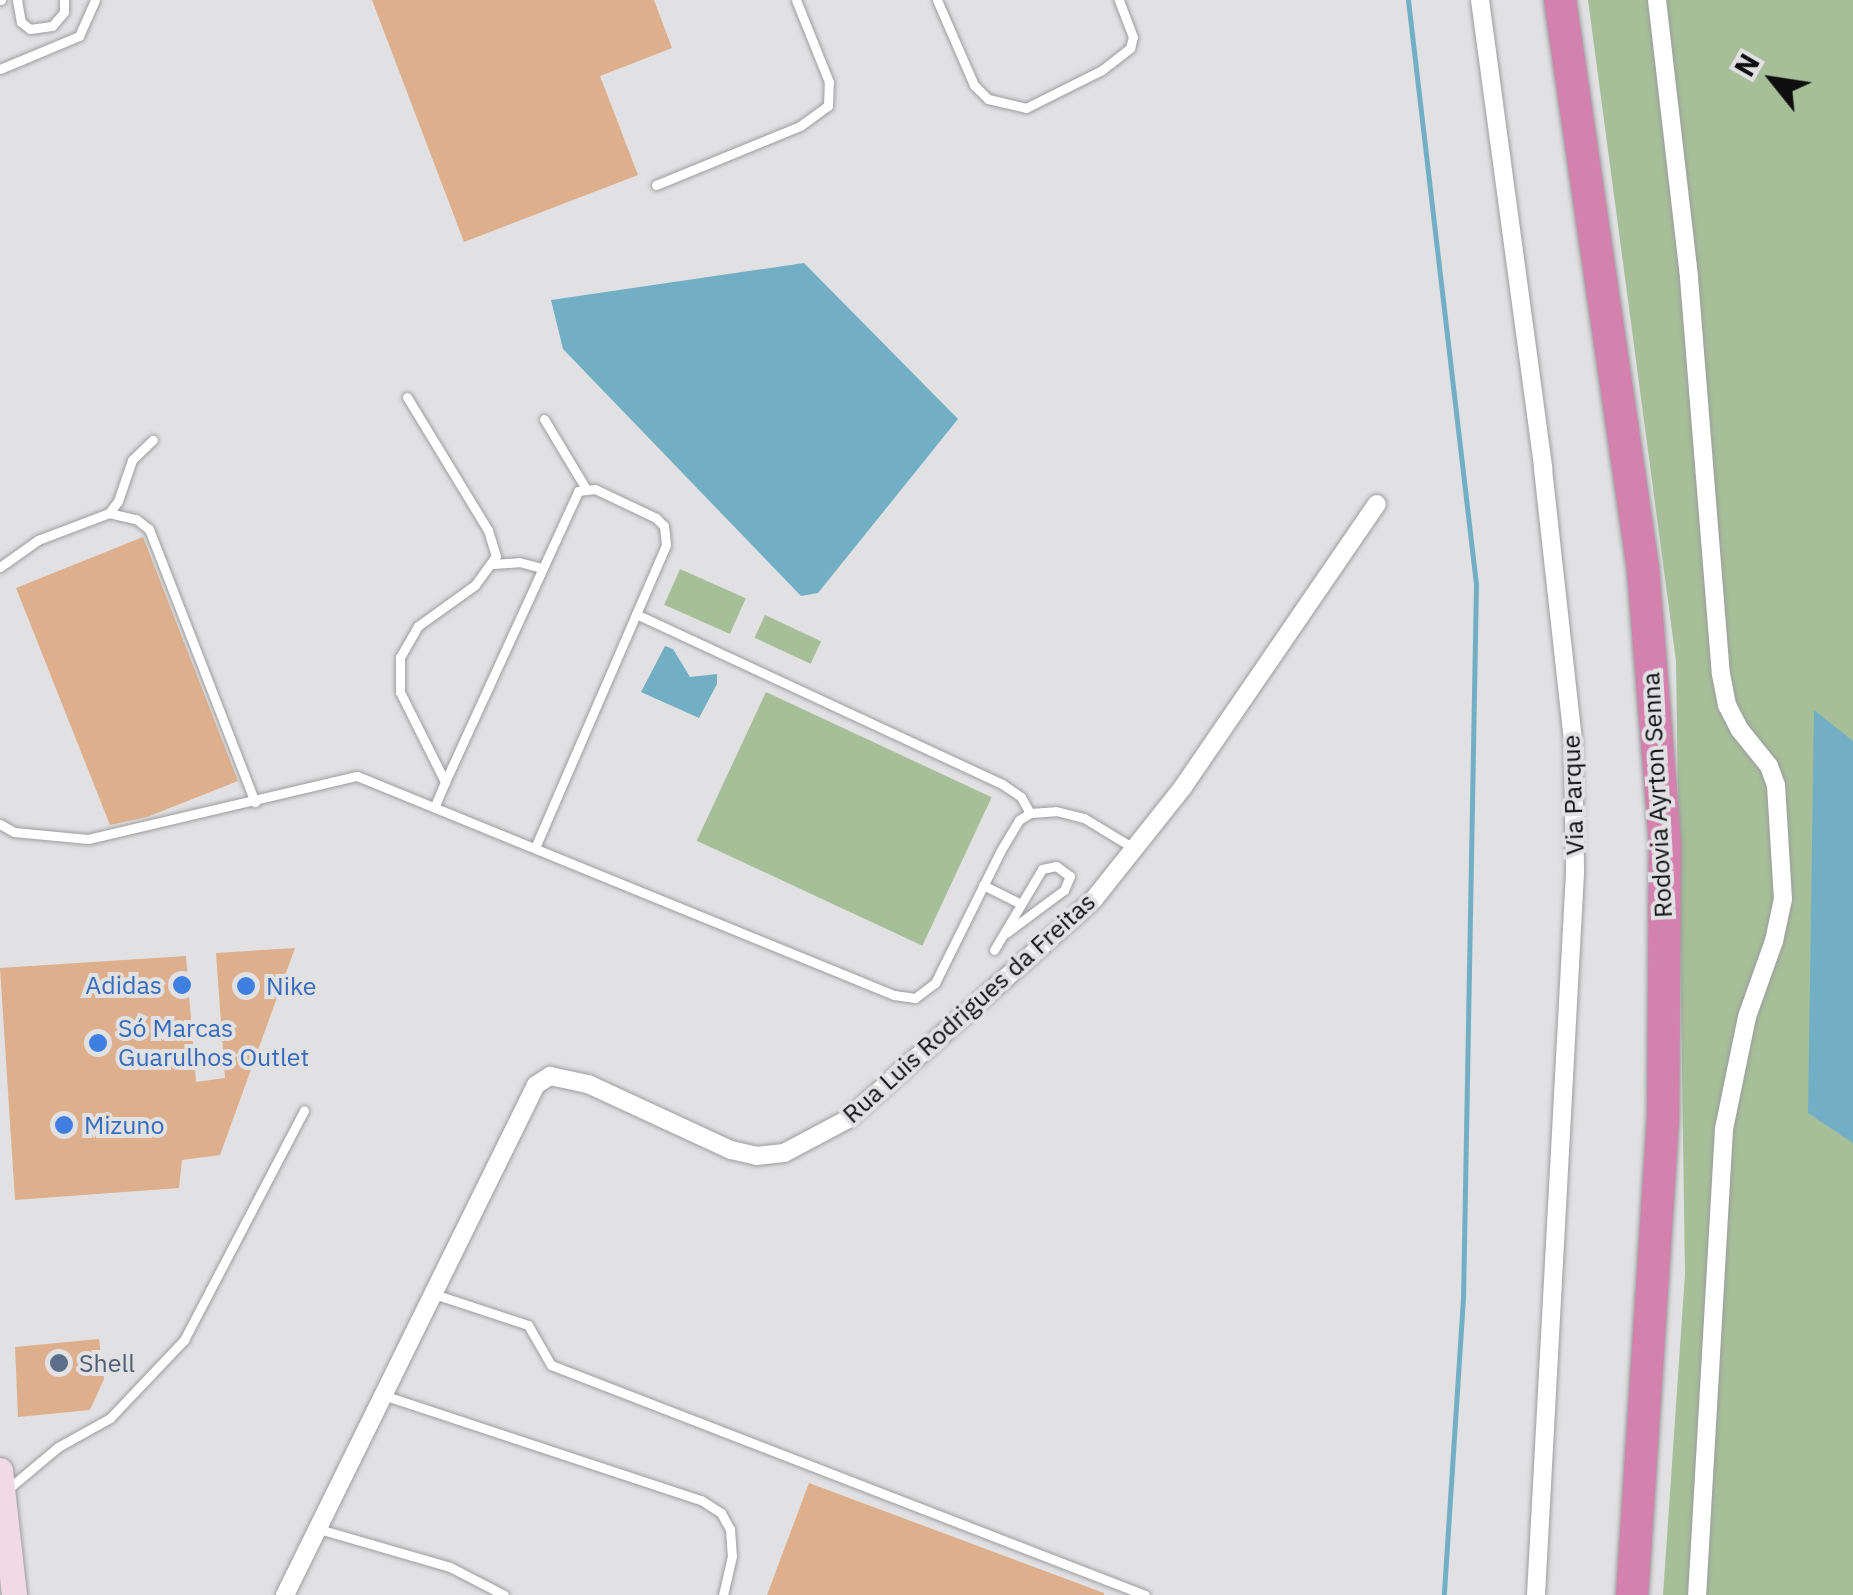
<!DOCTYPE html>
<html>
<head>
<meta charset="utf-8">
<style>
  body { margin:0 }
  #map { position:relative; width:1853px; height:1595px; overflow:hidden; background:#e1e1e3; font-family:"IBM Plex Sans",sans-serif }
  div>[style] { position:absolute }
  [style*='--x'] { left:calc(var(--x)*1px); top:calc(var(--y)*1px); width:calc(var(--w)*1px); rotate:calc(var(--a)*1deg) }
  .green>* { inset:0; background:#a7bf99; transform-origin:0 0 }
  .water>* { inset:0; background:#72afc5 }
  .stream>* { height:5px; margin:-2.5px; padding:0 2.5px; transform-origin:2.5px; border-radius:2.5px; background:#72afc5 }
  .building>* { inset:0; background:#ddaf8d }
  .roads { filter:drop-shadow(0 0 2px #9c9d9e) drop-shadow(0 0 2px #9c9d9e) }
  .service>* { height:9px; margin:-4.5px; padding:0 4.5px; transform-origin:4.5px; border-radius:4.5px; background:#fff }
  .minor>* { height:18px; margin:-9px; padding:0 9px; transform-origin:9px; border-radius:9px; background:#fff }
  .secondary>* { height:25px; margin:-12.5px; padding:0 12.5px; transform-origin:12.5px; border-radius:12.5px; background:#f2d9e6 }
  .motorway>* { height:32px; margin:-16px; padding:0 16px; transform-origin:16px; border-radius:16px; background:#d381ad }
  .dots>* { width:28px; height:28px; translate:-50% -50%; box-sizing:border-box; border:5px solid #e1e1e3; border-radius:50% }
  span { translate:-50% -50%; white-space:nowrap; text-align:center; line-height:1.15; -webkit-text-stroke:8px #e1e1e3; paint-order:stroke }
  .street-label { font-size:25px; color:#0f0f10 }
  .shop-label { font-size:25px; color:#366cbe }
  .right { translate:-100% -50%; text-align:right }
  .left { translate:0 -50%; text-align:left }
  .service-label { font-size:25px; color:#4e5e75 }
  .north { position:absolute; left:1723px; top:30px; width:100px; height:100px; -webkit-text-stroke:8px #e1e1e3; paint-order:stroke; rotate:300deg; font-size:28px; font-weight:700; line-height:40px; text-align:center; color:#0f0f10 }
  .north::after { content:''; display:block; margin:auto; width:35px; height:45px; background:#0f0f10; clip-path:polygon(50% 0,100% 100%,50% 72%,0 100%) }
</style>
</head>
<body>
<div id="map">
  <div class="green">
    <i style="clip-path:polygon(1588px 0,1853px 0,1853px 1595px,1663px 1595px,1685px 1274px,1676px 661px)"></i>
    <i style="left:680px;top:569px;width:72px;height:39px;rotate:24deg"></i>
    <i style="left:765px;top:615px;width:62px;height:25px;rotate:25deg"></i>
    <i style="left:766px;top:692px;width:249px;height:164px;rotate:25deg"></i>
  </div>
  <div class="water">
    <i style="clip-path:polygon(804px 263px,958px 419px,818px 593px,801px 596px,563px 349px,551px 300px)"></i>
    <i style="clip-path:polygon(665px 646px,673px 649px,690px 677px,717px 674px,717px 684px,699px 718px,641px 692px)"></i>
    <i style="clip-path:polygon(1814px 710px,1853px 741px,1853px 1143px,1808px 1113px)"></i>
  </div>
  <div class="stream">
    <i style="--x:1408;--y:0;--w:588;--a:83.36"></i>
    <i style="--x:1476;--y:584;--w:714;--a:91.04"></i>
    <i style="--x:1463;--y:1298;--w:298;--a:93.7"></i>
  </div>
  <div class="building">
    <i style="clip-path:polygon(372px 0,654px 0,672px 48px,600px 76px,638px 175px,464px 242px)"></i>
    <i style="clip-path:polygon(143px 537px,238px 781px,147px 817px,110px 825px,16px 588px)"></i>
    <i style="clip-path:polygon(295px 948px,220px 1155px,182px 1160px,179px 1188px,15px 1200px,0 968px,186px 956px,196px 1082px,225px 1078px,216px 953px)"></i>
    <i style="clip-path:polygon(99px 1339px,104px 1379px,90px 1410px,18px 1417px,15px 1347px)"></i>
    <i style="clip-path:polygon(809px 1483px,1104px 1593px,1104px 1595px,767px 1595px)"></i>
  </div>
  <div class="roads">
    <div class="service">
      <i style="--x:0;--y:0;--w:1;--a:0"></i>
      <i style="--x:17;--y:0;--w:22;--a:80"></i>
      <i style="--x:21;--y:22;--w:11;--a:38"></i>
      <i style="--x:30;--y:29;--w:22;--a:-8"></i>
      <i style="--x:52;--y:26;--w:18;--a:-49"></i>
      <i style="--x:64;--y:12;--w:12;--a:-90"></i>
      <i style="--x:937;--y:0;--w:93;--a:66.5"></i>
      <i style="--x:974;--y:85;--w:20;--a:45"></i>
      <i style="--x:988;--y:99;--w:39;--a:13"></i>
      <i style="--x:1026;--y:108;--w:85;--a:-26.6"></i>
      <i style="--x:1102;--y:70;--w:36;--a:-38"></i>
      <i style="--x:1130;--y:48;--w:11;--a:-75"></i>
      <i style="--x:1133;--y:37;--w:40;--a:-111"></i>
      <i style="--x:0;--y:69;--w:86;--a:-22.7"></i>
      <i style="--x:79;--y:36;--w:39;--a:-66"></i>
      <i style="--x:656;--y:185;--w:156;--a:-22.3"></i>
      <i style="--x:800;--y:126;--w:34;--a:-36"></i>
      <i style="--x:828;--y:106;--w:24;--a:-88"></i>
      <i style="--x:829;--y:82;--w:88;--a:-111.9"></i>
      <i style="--x:407;--y:397;--w:156;--a:58.7"></i>
      <i style="--x:488;--y:530;--w:27;--a:73"></i>
      <i style="--x:496;--y:556;--w:36;--a:126"></i>
      <i style="--x:475;--y:585;--w:70;--a:144.3"></i>
      <i style="--x:418;--y:626;--w:36;--a:120"></i>
      <i style="--x:400;--y:657;--w:35;--a:90"></i>
      <i style="--x:400;--y:692;--w:101;--a:63.4"></i>
      <i style="--x:445;--y:782;--w:26;--a:113"></i>
      <i style="--x:544;--y:419;--w:82;--a:59"></i>
      <i style="--x:109;--y:513;--w:15;--a:-53"></i>
      <i style="--x:118;--y:501;--w:43;--a:-71.1"></i>
      <i style="--x:132;--y:460;--w:29;--a:-44"></i>
      <i style="--x:493;--y:564;--w:26;--a:-4"></i>
      <i style="--x:519;--y:562;--w:24;--a:15"></i>
      <i style="--x:0;--y:567;--w:47;--a:-35.4"></i>
      <i style="--x:38;--y:540;--w:76;--a:-20.8"></i>
      <i style="--x:109;--y:513;--w:28;--a:13"></i>
      <i style="--x:136;--y:519;--w:16;--a:38"></i>
      <i style="--x:149;--y:529;--w:293;--a:68.8"></i>
      <i style="--x:636;--y:614;--w:404;--a:24.9"></i>
      <i style="--x:1002;--y:784;--w:23;--a:34"></i>
      <i style="--x:1021;--y:797;--w:18;--a:61"></i>
      <i style="--x:445;--y:782;--w:320;--a:-65.4"></i>
      <i style="--x:578;--y:491;--w:17;--a:-7"></i>
      <i style="--x:595;--y:489;--w:68;--a:25.4"></i>
      <i style="--x:656;--y:518;--w:11;--a:45"></i>
      <i style="--x:664;--y:526;--w:19;--a:84"></i>
      <i style="--x:666;--y:545;--w:329;--a:113.4"></i>
      <i style="--x:0;--y:824;--w:16;--a:30"></i>
      <i style="--x:14;--y:832;--w:74;--a:5.4"></i>
      <i style="--x:88;--y:839;--w:276;--a:-13.2"></i>
      <i style="--x:357;--y:776;--w:580;--a:22.19"></i>
      <i style="--x:894;--y:995;--w:21;--a:8"></i>
      <i style="--x:915;--y:998;--w:25;--a:-37"></i>
      <i style="--x:935;--y:983;--w:148;--a:-63.6"></i>
      <i style="--x:1001;--y:850;--w:35;--a:-59"></i>
      <i style="--x:1019;--y:820;--w:13;--a:-32"></i>
      <i style="--x:1030;--y:813;--w:26;--a:-4"></i>
      <i style="--x:1056;--y:811;--w:29;--a:14"></i>
      <i style="--x:1084;--y:818;--w:60;--a:31.3"></i>
      <i style="--x:983;--y:885;--w:42;--a:26.6"></i>
      <i style="--x:994;--y:950;--w:94;--a:-59.3"></i>
      <i style="--x:1042;--y:869;--w:14;--a:-12"></i>
      <i style="--x:1056;--y:866;--w:17;--a:36"></i>
      <i style="--x:1070;--y:876;--w:15;--a:113"></i>
      <i style="--x:1064;--y:890;--w:72;--a:143.4"></i>
      <i style="--x:434;--y:1294;--w:99;--a:18.3"></i>
      <i style="--x:528;--y:1325;--w:46;--a:60.1"></i>
      <i style="--x:551;--y:1365;--w:637;--a:21.17"></i>
      <i style="--x:383;--y:1395;--w:335;--a:18.3"></i>
      <i style="--x:701;--y:1500;--w:24;--a:33"></i>
      <i style="--x:721;--y:1513;--w:18;--a:61"></i>
      <i style="--x:730;--y:1529;--w:27;--a:86"></i>
      <i style="--x:732;--y:1556;--w:40;--a:103"></i>
      <i style="--x:8;--y:1489;--w:65;--a:-40"></i>
      <i style="--x:58;--y:1447;--w:60;--a:-29.1"></i>
      <i style="--x:110;--y:1418;--w:108;--a:-46.5"></i>
      <i style="--x:184;--y:1340;--w:259;--a:-62.4"></i>
      <i style="--x:319;--y:1529;--w:136;--a:16.2"></i>
      <i style="--x:450;--y:1567;--w:61;--a:27.4"></i>
    </div>
    <div class="minor">
      <i style="--x:1480;--y:0;--w:473;--a:82.3"></i>
      <i style="--x:1543;--y:469;--w:275;--a:83.7"></i>
      <i style="--x:1573;--y:742;--w:131;--a:89.1"></i>
      <i style="--x:1575;--y:873;--w:723;--a:93.09"></i>
      <i style="--x:1657;--y:0;--w:280;--a:83.4"></i>
      <i style="--x:1689;--y:278;--w:397;--a:85.4"></i>
      <i style="--x:1721;--y:674;--w:32;--a:79"></i>
      <i style="--x:1727;--y:705;--w:28;--a:63"></i>
      <i style="--x:1740;--y:730;--w:46;--a:51.1"></i>
      <i style="--x:1769;--y:766;--w:20;--a:70"></i>
      <i style="--x:1776;--y:785;--w:114;--a:86.5"></i>
      <i style="--x:1783;--y:899;--w:43;--a:102.1"></i>
      <i style="--x:1774;--y:941;--w:81;--a:109.6"></i>
      <i style="--x:1747;--y:1017;--w:114;--a:101.6"></i>
      <i style="--x:1724;--y:1129;--w:467;--a:93.3"></i>
      <i style="--x:285;--y:1595;--w:568;--a:-63.8"></i>
      <i style="--x:536;--y:1085;--w:17;--a:-33"></i>
      <i style="--x:550;--y:1076;--w:39;--a:12"></i>
      <i style="--x:588;--y:1084;--w:157;--a:24.8"></i>
      <i style="--x:731;--y:1150;--w:26;--a:13"></i>
      <i style="--x:756;--y:1156;--w:28;--a:-6"></i>
      <i style="--x:784;--y:1153;--w:72;--a:-28"></i>
      <i style="--x:848;--y:1119;--w:330;--a:-41.8"></i>
      <i style="--x:1094;--y:899;--w:143;--a:-51.5"></i>
      <i style="--x:1183;--y:787;--w:343;--a:-55.6"></i>
    </div>
    <div class="secondary">
      <i style="--x:0;--y:1470;--w:126;--a:83.6"></i>
    </div>
    <div class="motorway">
      <i style="--x:1560;--y:0;--w:575;--a:81.7"></i>
      <i style="--x:1643;--y:569;--w:276;--a:85.4"></i>
      <i style="--x:1665;--y:844;--w:274;--a:90.4"></i>
      <i style="--x:1663;--y:1118;--w:478;--a:93.7"></i>
    </div>
  </div>
  <div class="dots">
    <i style="left:182px;top:985px;background:#3f7fe0"></i>
    <i style="left:246px;top:986px;background:#3f7fe0"></i>
    <i style="left:98px;top:1043px;background:#3f7fe0"></i>
    <i style="left:64px;top:1125px;background:#3f7fe0"></i>
    <i style="left:59px;top:1363px;background:#5c6f8a"></i>
  </div>
  <div class="street-label">
    <span style="left:1573px;top:795px;rotate:-92deg">Via Parque</span>
    <span style="left:1657px;top:795px;rotate:-93deg">Rodovia Ayrton Senna</span>
    <span style="left:969px;top:1008px;rotate:-42deg">Rua Luis Rodrigues da Freitas</span>
  </div>
  <div class="shop-label">
    <span class="right" style="left:162px;top:985px">Adidas</span>
    <span class="left" style="left:266px;top:986px">Nike</span>
    <span class="left" style="left:118px;top:1043px">Só Marcas<br>Guarulhos Outlet</span>
    <span class="left" style="left:84px;top:1125px">Mizuno</span>
  </div>
  <div class="service-label">
    <span class="left" style="left:79px;top:1363px">Shell</span>
  </div>
  <div class="north">N</div>
</div>
</body>
</html>
